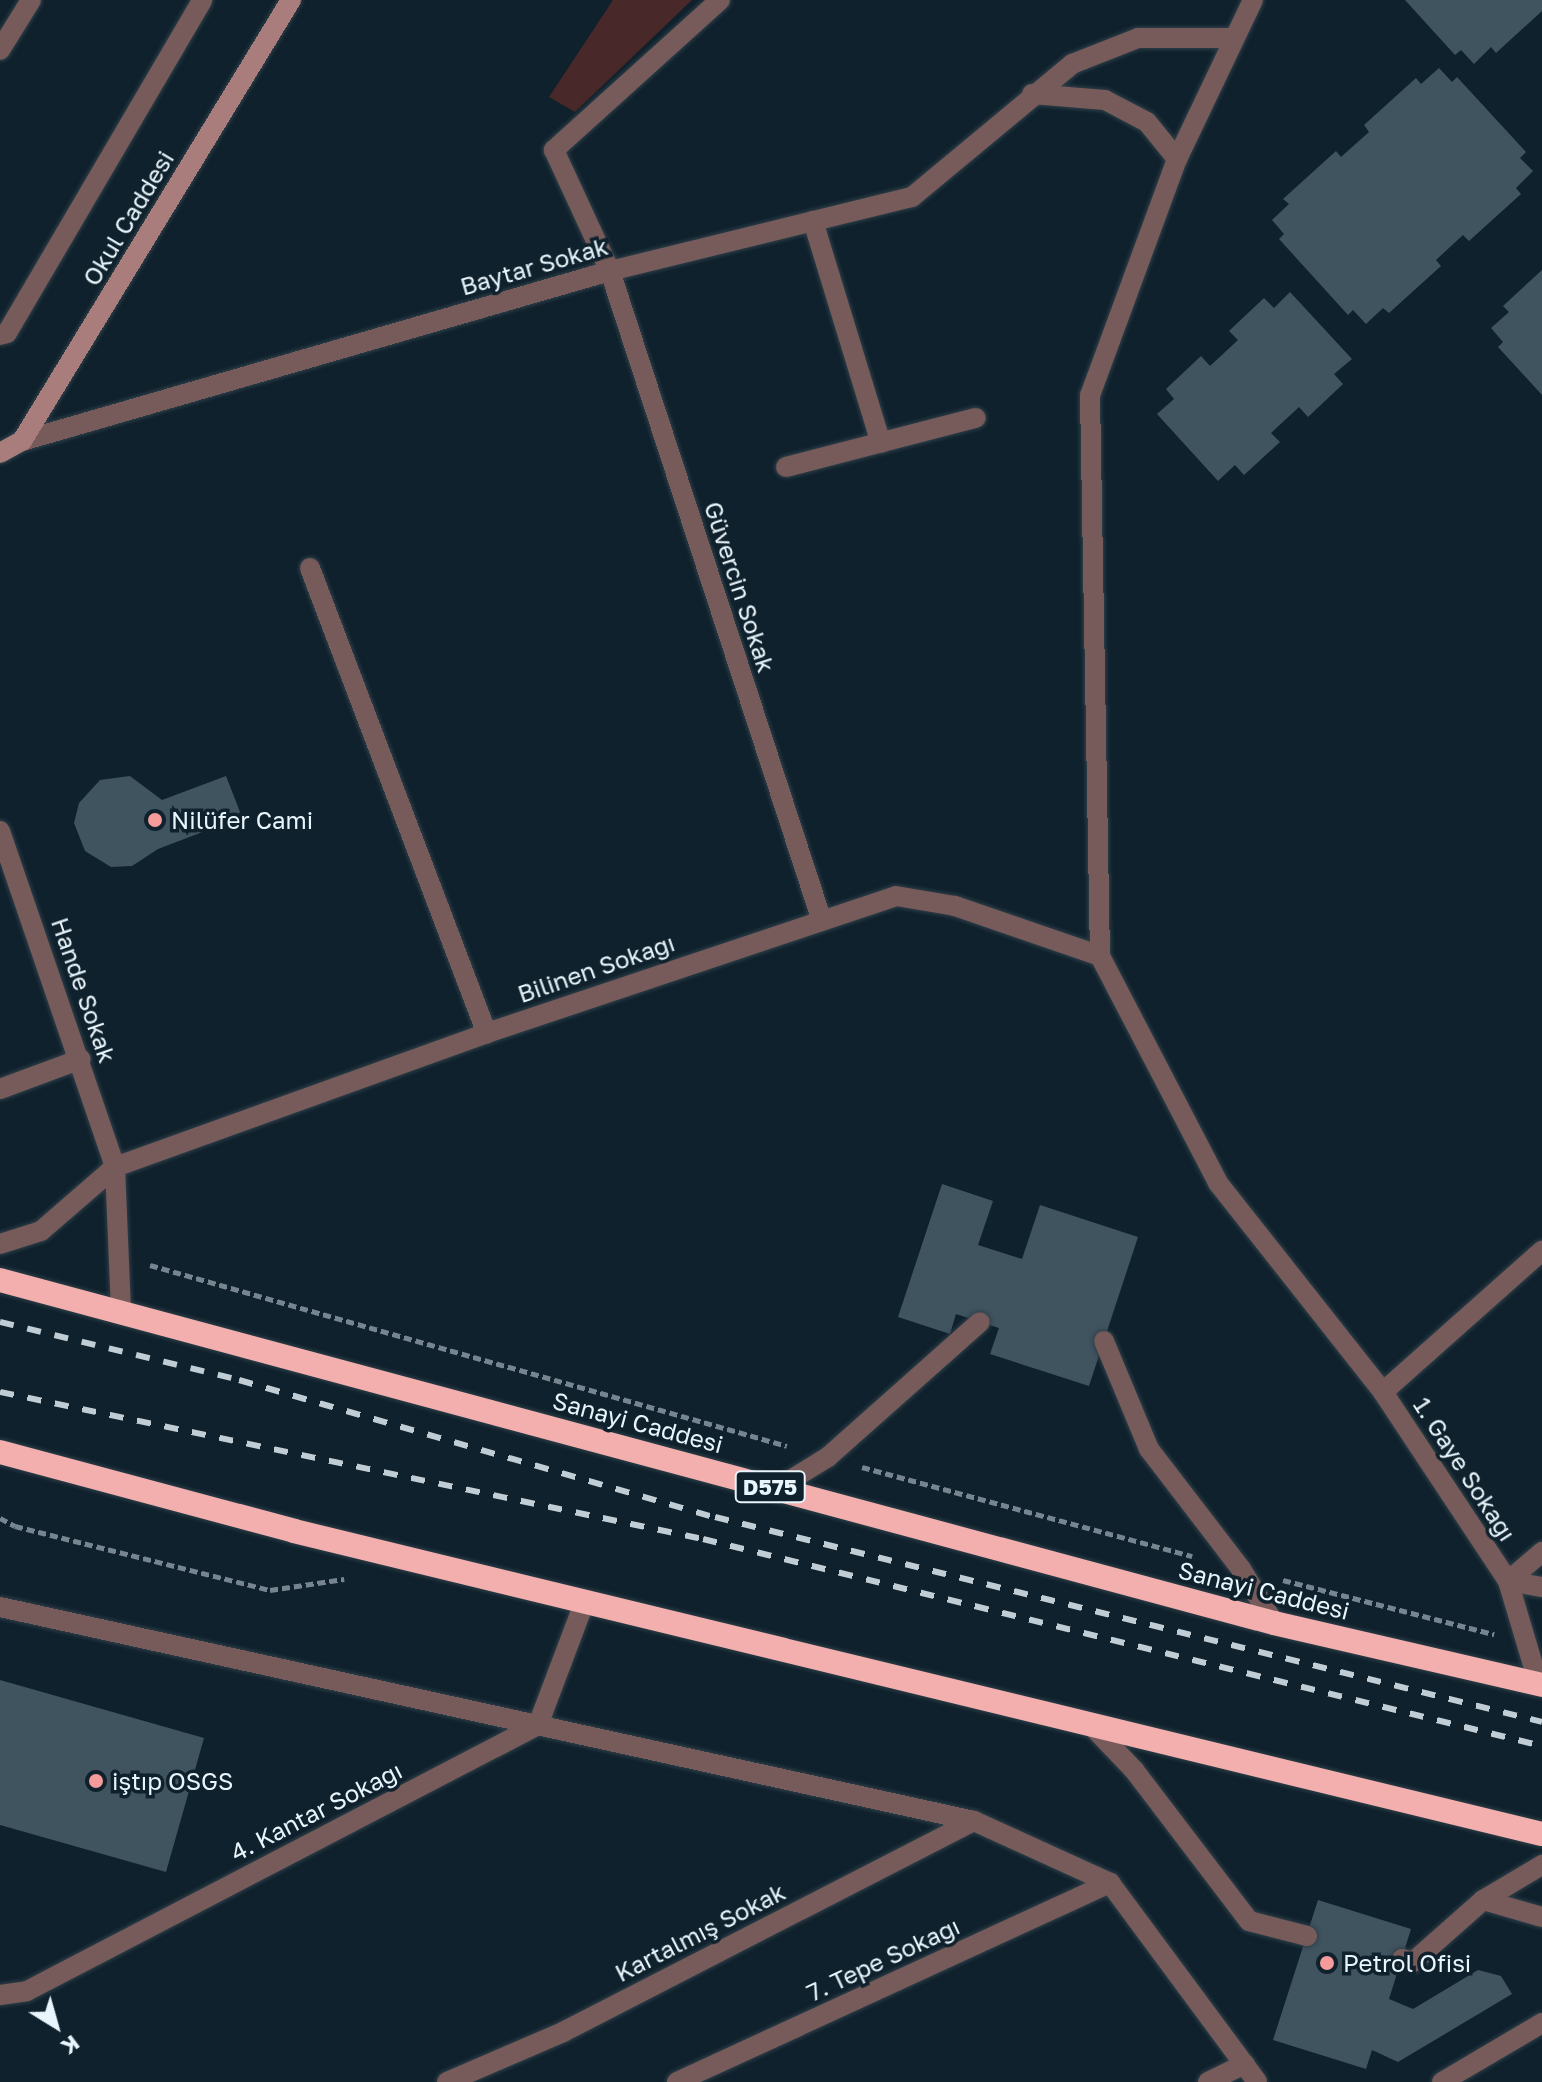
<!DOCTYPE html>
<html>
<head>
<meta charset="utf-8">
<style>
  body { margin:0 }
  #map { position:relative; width:1542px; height:2082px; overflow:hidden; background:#0f212c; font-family:"Golos Text",sans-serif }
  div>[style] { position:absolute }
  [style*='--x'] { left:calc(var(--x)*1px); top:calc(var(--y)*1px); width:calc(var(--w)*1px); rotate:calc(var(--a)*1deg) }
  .green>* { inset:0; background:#482828 }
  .building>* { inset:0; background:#405460 }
  .path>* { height:5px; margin-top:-2.5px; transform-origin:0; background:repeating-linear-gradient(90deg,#76858f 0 8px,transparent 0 12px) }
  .roads { filter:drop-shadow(0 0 2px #2e3f49) drop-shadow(0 0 2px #2e3f49) }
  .lane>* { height:20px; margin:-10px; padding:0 10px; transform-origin:10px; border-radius:10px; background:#765b5a }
  .street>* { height:20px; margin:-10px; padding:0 10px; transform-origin:10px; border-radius:10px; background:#765b5a }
  .secondary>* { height:20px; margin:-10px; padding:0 10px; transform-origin:10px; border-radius:10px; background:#a87d7c }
  .highway>* { height:24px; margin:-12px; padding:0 12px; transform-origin:12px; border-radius:12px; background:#f2afae }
  .rail>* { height:6px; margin-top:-3px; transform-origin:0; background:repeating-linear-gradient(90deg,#c0cdd5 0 14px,transparent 0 28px) }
  .dots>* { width:22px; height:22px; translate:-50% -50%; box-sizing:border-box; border:4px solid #0f212c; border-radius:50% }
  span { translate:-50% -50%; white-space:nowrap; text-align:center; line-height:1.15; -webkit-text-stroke:7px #0f212c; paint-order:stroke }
  .shield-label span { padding:2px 6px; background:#0f212c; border:2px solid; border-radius:6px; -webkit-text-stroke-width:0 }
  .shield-label { font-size:22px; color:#e9f5fc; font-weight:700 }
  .street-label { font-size:24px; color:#e9f5fc }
  .poi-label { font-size:24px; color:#e9f5fc }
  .left { translate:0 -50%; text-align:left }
  .north { position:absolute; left:16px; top:1986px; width:80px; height:80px; -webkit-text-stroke:6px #0f212c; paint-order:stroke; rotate:143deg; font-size:22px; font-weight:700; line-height:32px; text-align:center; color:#e9f5fc }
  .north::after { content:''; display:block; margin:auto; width:28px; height:36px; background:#e9f5fc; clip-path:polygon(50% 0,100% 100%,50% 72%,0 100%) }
</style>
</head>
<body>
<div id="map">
  <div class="green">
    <i style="clip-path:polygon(613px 0,692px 0,575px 112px,549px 97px)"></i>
  </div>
  <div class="building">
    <i style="clip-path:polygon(1405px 0,1542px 0,1542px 11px,1496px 53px,1491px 47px,1474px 64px,1461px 50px,1455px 55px)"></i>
    <i style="clip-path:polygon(1439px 68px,1452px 82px,1457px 77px,1526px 152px,1520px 158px,1533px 171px,1516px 188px,1521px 194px,1469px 241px,1463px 235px,1436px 260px,1441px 266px,1389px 313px,1383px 308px,1366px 324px,1353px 310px,1348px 315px,1279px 239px,1284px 234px,1272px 220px,1289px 204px,1283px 199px,1336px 151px,1341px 157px,1369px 132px,1364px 125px,1416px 78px,1421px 84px)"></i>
    <i style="clip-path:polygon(1542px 270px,1542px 395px,1498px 347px,1503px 342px,1491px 328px,1509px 312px,1503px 306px)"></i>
    <i style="clip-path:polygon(1290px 292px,1352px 359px,1334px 374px,1343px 384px,1308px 417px,1299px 407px,1271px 433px,1280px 442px,1244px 475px,1235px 465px,1218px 481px,1157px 414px,1174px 399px,1166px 389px,1201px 356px,1210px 366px,1238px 340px,1229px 331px,1264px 298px,1274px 308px)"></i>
    <i style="clip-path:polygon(130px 776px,162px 800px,226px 776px,242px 817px,158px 849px,132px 866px,111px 867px,85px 851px,74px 823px,79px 803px,100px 780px)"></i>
    <i style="clip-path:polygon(942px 1184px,993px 1201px,978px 1245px,1022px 1259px,1040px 1205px,1138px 1237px,1089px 1386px,990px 1354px,999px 1328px,956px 1314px,950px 1334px,898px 1317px)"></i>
    <i style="clip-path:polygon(0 1680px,204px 1738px,166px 1872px,0 1825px)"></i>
    <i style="clip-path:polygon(1318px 1900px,1411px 1929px,1389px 1999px,1413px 2009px,1478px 1970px,1501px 1976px,1512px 1994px,1398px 2062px,1372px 2050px,1366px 2069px,1273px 2040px)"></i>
  </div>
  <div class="path">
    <i style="--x:150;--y:1265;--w:662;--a:15.86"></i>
    <i style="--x:862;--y:1467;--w:342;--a:15.1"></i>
    <i style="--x:0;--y:1518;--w:17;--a:28"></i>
    <i style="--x:15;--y:1526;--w:263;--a:14.1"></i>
    <i style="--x:270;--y:1590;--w:75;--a:-8.5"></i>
    <i style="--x:1283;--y:1580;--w:218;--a:14.4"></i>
  </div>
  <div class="roads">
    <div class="lane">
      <i style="--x:813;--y:221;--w:232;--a:73"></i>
      <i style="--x:786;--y:467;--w:196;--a:-14.5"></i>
      <i style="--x:310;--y:568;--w:498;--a:69.2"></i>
      <i style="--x:0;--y:1089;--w:86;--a:-20.3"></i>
      <i style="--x:1104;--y:1341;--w:117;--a:67.4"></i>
      <i style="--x:1149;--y:1449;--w:151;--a:52.5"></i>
      <i style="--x:1241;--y:1569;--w:63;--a:58.6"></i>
      <i style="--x:776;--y:1489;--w:61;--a:-31.6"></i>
      <i style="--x:828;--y:1457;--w:203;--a:-41.6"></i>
      <i style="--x:1092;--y:1726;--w:61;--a:46.3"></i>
      <i style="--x:1134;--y:1770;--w:190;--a:52.7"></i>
      <i style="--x:1249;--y:1921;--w:60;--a:14.5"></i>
      <i style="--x:1402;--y:1959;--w:11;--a:15"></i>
      <i style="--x:1413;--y:1962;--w:94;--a:-41.5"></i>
      <i style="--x:1483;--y:1900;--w:69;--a:-30.7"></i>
    </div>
    <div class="street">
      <i style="--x:720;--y:0;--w:224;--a:137.9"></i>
      <i style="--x:554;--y:150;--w:133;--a:65.2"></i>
      <i style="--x:610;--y:271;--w:681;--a:71.94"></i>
      <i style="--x:1253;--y:0;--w:176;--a:115.5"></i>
      <i style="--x:1177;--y:159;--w:252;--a:110.2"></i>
      <i style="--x:1090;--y:395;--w:561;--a:88.98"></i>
      <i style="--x:1100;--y:956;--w:256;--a:62.5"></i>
      <i style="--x:1218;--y:1183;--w:266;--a:51.7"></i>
      <i style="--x:0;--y:50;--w:59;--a:-58.2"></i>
      <i style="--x:1032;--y:94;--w:73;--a:4.7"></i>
      <i style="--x:1105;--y:100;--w:47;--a:27.6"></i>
      <i style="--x:1147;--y:122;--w:48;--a:51"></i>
      <i style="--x:0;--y:335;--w:7;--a:-16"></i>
      <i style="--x:7;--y:333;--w:386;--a:-59.6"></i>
      <i style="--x:22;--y:441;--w:612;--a:-16.13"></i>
      <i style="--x:610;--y:271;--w:311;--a:-13.8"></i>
      <i style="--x:912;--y:197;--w:208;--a:-39.7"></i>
      <i style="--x:1072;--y:64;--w:71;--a:-21.5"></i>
      <i style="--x:1138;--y:38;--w:96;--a:0"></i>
      <i style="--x:0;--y:831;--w:355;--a:71.1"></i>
      <i style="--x:115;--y:1167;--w:143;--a:87.6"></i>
      <i style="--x:0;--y:1244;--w:43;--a:-17.6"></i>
      <i style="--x:41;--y:1231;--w:98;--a:-40.9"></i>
      <i style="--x:115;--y:1167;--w:395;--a:-19.8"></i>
      <i style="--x:487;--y:1033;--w:431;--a:-18.5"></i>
      <i style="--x:896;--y:896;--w:60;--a:9.6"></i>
      <i style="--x:955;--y:906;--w:153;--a:19"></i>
      <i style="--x:1508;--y:1581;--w:45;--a:-40.5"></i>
      <i style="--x:1508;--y:1581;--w:35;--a:10"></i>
      <i style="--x:0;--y:1607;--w:997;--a:12.39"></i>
      <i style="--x:974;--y:1821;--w:149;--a:24.5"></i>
      <i style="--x:1110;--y:1883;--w:247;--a:53.5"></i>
      <i style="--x:1539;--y:1685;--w:109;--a:-106.6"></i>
      <i style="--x:1508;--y:1581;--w:227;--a:-123.5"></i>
      <i style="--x:1383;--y:1392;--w:213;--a:-41.6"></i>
      <i style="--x:1483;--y:1900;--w:61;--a:16.1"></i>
      <i style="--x:0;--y:1995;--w:27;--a:-8"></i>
      <i style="--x:27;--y:1991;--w:576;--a:-27.5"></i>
      <i style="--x:538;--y:1725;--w:130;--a:-69.3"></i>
      <i style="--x:447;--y:2082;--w:126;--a:-23.3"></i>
      <i style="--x:563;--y:2032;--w:462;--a:-27.2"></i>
      <i style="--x:677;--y:2082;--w:477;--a:-24.7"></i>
      <i style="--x:1208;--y:2082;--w:41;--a:-25.9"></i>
      <i style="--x:1442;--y:2082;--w:116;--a:-30.5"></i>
    </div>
    <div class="secondary">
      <i style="--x:0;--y:453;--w:25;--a:-29"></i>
      <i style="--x:22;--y:441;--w:517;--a:-58.62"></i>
    </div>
    <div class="highway">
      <i style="--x:0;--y:1280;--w:1319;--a:15.07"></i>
      <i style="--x:1274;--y:1623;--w:275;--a:13"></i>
      <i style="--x:0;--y:1452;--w:304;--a:15"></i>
      <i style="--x:294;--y:1531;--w:1284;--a:13.65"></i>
    </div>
  </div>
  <div class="rail">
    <i style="--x:0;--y:1322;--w:246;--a:13.6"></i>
    <i style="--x:239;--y:1380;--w:495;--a:16.1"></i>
    <i style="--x:715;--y:1517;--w:852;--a:13.92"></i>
    <i style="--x:0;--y:1392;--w:718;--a:11.81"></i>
    <i style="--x:703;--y:1539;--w:864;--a:13.86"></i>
  </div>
  <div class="dots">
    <i style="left:155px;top:820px;background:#f59b9b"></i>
    <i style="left:96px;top:1781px;background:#f59b9b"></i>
    <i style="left:1327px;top:1963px;background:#f59b9b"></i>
  </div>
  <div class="shield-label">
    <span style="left:770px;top:1487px">D575</span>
  </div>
  <div class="street-label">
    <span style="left:128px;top:218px;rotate:-59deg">Okul Caddesi</span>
    <span style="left:534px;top:266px;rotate:-16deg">Baytar Sokak</span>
    <span style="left:740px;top:587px;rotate:72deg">Güvercin Sokak</span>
    <span style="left:596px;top:968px;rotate:-19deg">Bilinen Sokağı</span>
    <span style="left:84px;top:990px;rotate:71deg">Hande Sokak</span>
    <span style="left:638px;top:1422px;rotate:15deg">Sanayi Caddesi</span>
    <span style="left:1465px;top:1469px;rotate:57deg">1. Gaye Sokağı</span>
    <span style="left:1264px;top:1590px;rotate:14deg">Sanayi Caddesi</span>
    <span style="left:316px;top:1811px;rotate:-27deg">4. Kantar Sokağı</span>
    <span style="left:700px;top:1932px;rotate:-27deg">Kartalmış Sokak</span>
    <span style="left:883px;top:1959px;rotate:-25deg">7. Tepe Sokağı</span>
  </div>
  <div class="poi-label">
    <span class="left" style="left:171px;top:820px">Nilüfer Cami</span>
    <span class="left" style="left:112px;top:1781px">iştıp OSGS</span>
    <span class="left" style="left:1343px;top:1963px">Petrol Ofisi</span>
  </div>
  <div class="north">K</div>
</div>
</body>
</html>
